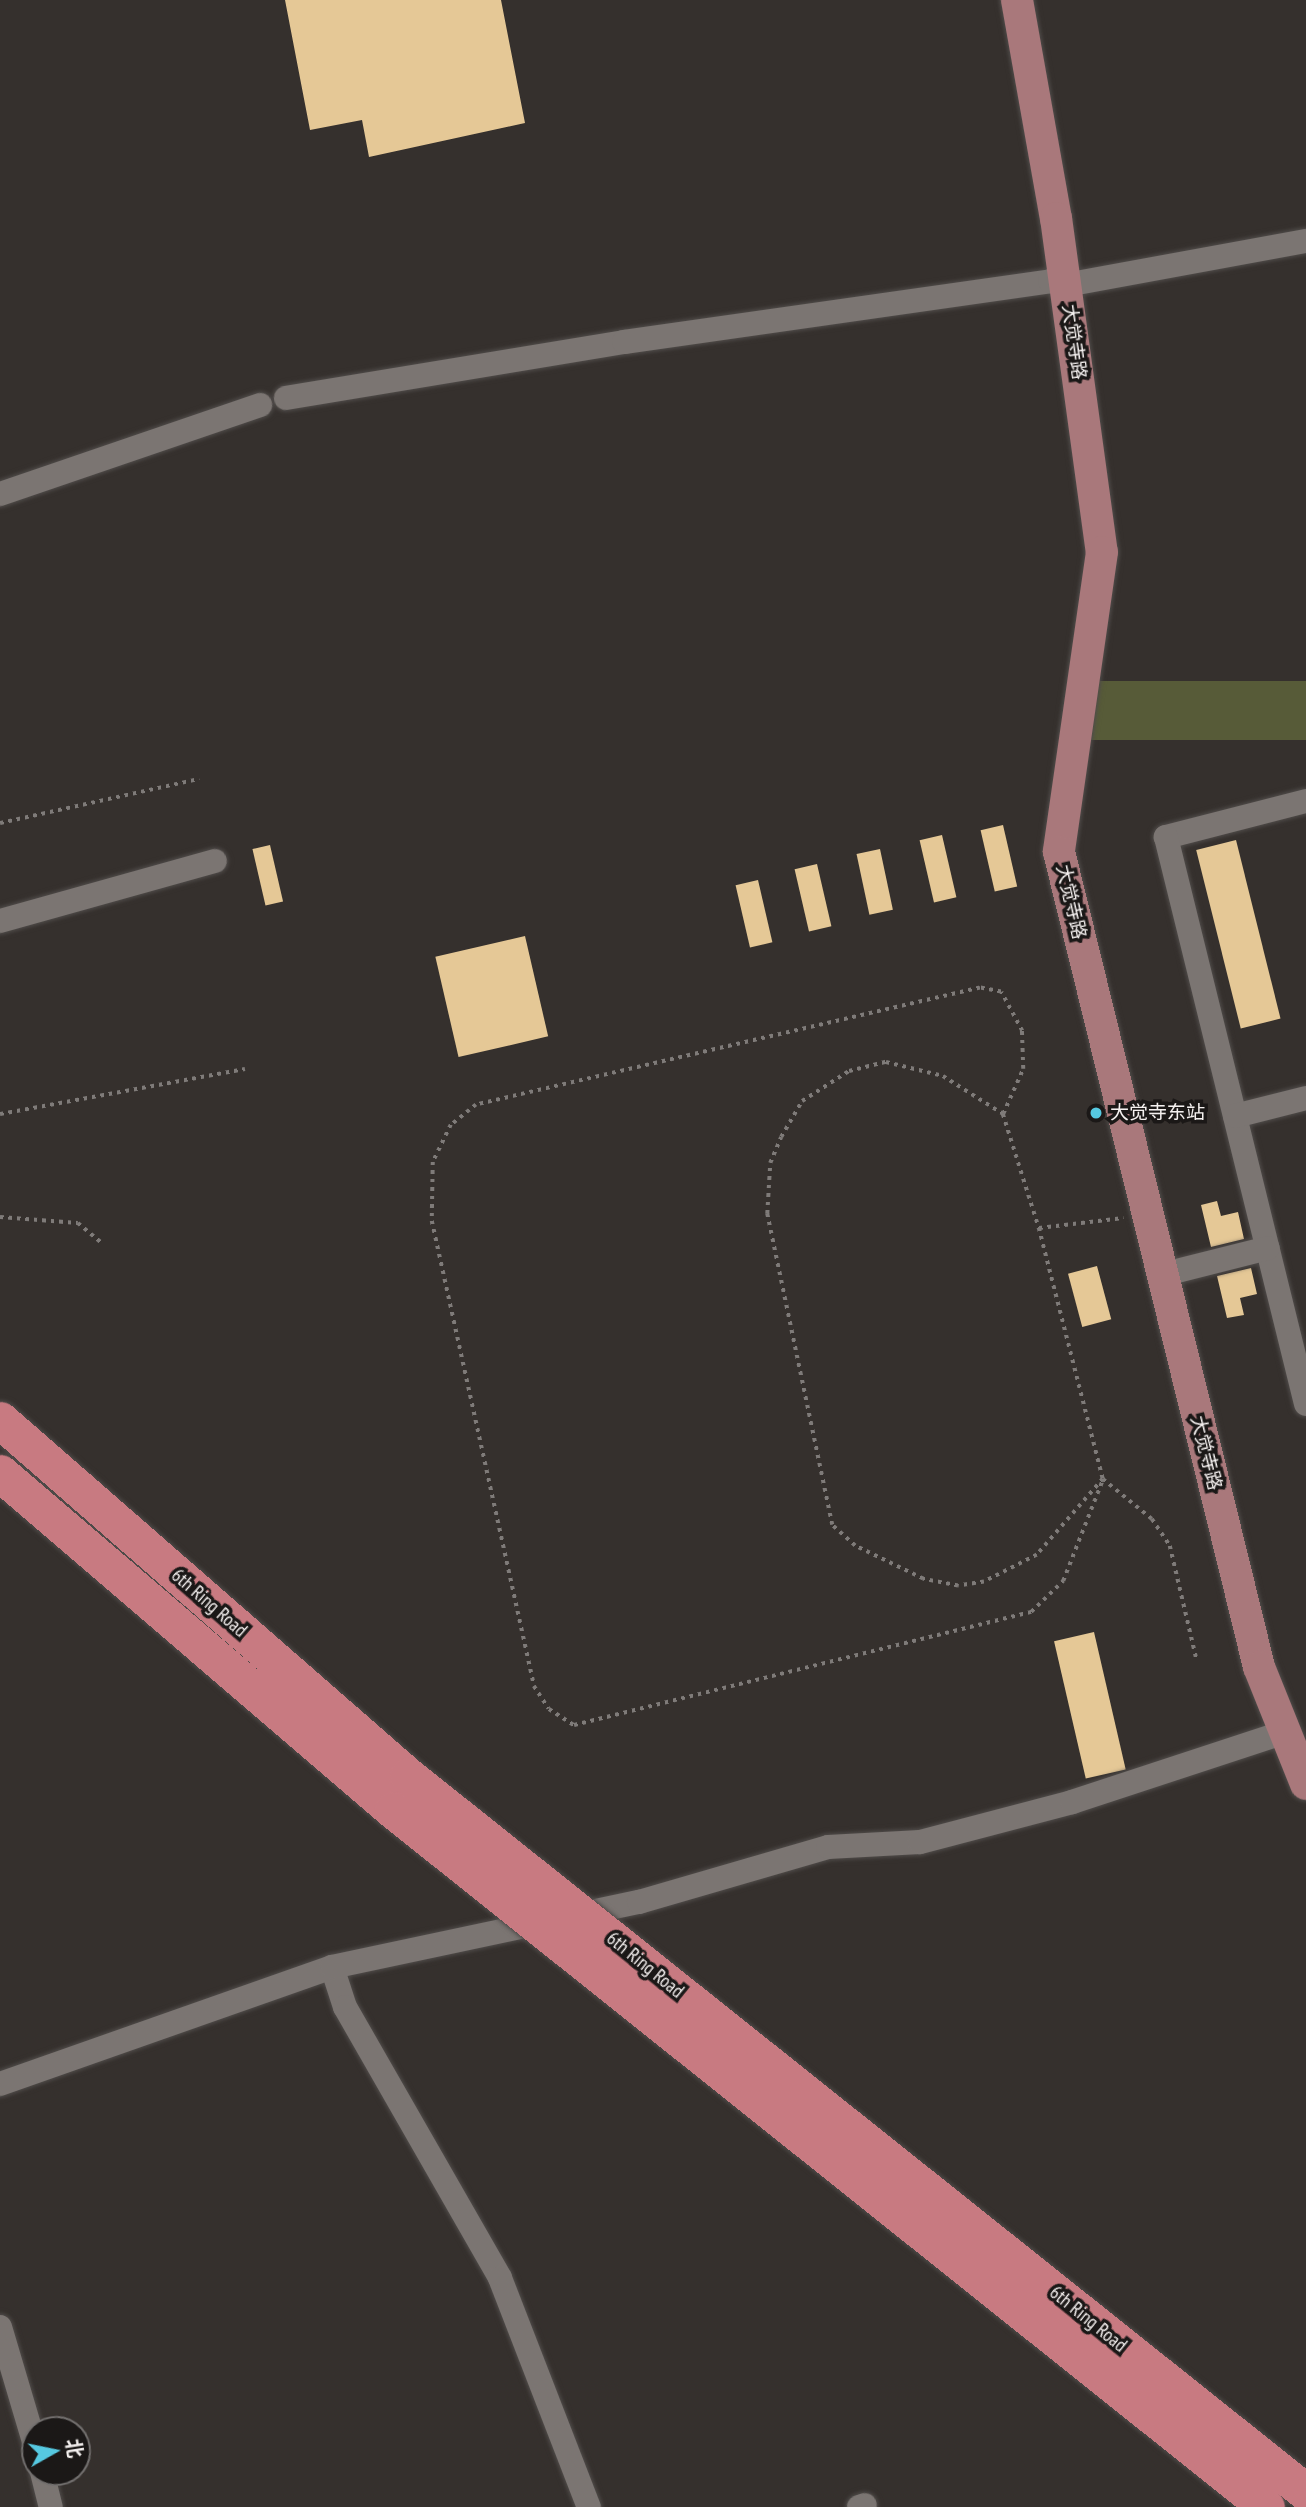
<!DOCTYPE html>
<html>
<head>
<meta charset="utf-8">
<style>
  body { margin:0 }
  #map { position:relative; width:1306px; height:2507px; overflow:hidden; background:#35302d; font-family:"PT Sans Narrow","Noto Sans SC",sans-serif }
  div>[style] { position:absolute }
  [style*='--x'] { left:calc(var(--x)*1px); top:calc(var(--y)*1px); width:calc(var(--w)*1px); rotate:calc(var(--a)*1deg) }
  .green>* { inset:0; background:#575b38; transform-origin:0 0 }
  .building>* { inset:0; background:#e5c896; transform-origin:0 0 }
  .path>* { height:3.5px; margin-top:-1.75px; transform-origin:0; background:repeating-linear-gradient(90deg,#7f7b79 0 3.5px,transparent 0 8.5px) }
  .roads { filter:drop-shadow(0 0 2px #504c4a) drop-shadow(0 0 2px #504c4a) }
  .minor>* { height:24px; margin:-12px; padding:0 12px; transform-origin:12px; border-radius:12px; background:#7b7572 }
  .major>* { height:32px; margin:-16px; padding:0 16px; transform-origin:16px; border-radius:16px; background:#a9787b }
  .bridges { filter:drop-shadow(0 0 2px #504c4a) drop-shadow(0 0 2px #504c4a) }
  .highway-bridge>* { height:37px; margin:-18.5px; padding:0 18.5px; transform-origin:18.5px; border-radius:18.5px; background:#c87a81 }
  .dots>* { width:19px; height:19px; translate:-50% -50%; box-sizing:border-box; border:4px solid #1b1817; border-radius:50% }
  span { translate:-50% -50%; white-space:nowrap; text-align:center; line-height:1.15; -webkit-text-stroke:7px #1b1817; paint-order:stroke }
  .street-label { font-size:19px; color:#f5f1f0 }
  .poi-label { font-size:19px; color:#f5f1f0 }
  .left { translate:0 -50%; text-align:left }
  .north { position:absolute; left:21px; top:2416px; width:70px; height:70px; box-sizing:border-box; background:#1b1817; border:2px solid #726f6e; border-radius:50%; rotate:81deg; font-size:19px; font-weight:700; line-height:28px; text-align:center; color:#f5f1f0 }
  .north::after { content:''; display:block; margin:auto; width:24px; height:32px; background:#56c9e1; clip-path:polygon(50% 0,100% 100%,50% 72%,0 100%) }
</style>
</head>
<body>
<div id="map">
  <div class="green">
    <i style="left:1306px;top:681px;width:59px;height:225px;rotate:90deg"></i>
  </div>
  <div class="building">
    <i style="clip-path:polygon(285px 0,501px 0,525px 123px,369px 157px,362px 120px,310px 130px)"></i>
    <i style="left:1003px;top:825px;width:63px;height:23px;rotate:77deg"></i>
    <i style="left:942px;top:835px;width:64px;height:23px;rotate:77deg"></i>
    <i style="left:1236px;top:840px;width:184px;height:41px;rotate:76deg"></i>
    <i style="left:270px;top:845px;width:58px;height:18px;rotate:77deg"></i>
    <i style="left:880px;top:849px;width:62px;height:24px;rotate:78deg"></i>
    <i style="left:817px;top:864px;width:64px;height:23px;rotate:77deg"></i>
    <i style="left:758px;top:880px;width:64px;height:23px;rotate:77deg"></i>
    <i style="left:525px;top:936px;width:103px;height:92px;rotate:77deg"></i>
    <i style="clip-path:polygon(1217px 1201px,1221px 1216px,1238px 1212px,1244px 1239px,1211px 1247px,1201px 1205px)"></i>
    <i style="left:1097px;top:1266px;width:55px;height:30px;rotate:75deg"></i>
    <i style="clip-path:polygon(1251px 1268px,1257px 1294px,1240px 1298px,1244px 1315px,1227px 1318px,1217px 1276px)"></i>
    <i style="left:1094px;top:1632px;width:141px;height:41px;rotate:77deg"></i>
  </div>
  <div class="path">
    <i style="--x:0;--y:823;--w:204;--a:-12.5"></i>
    <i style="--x:0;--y:1114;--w:249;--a:-10.4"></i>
    <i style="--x:1003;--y:1114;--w:49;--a:-66"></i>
    <i style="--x:1023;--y:1069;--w:38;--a:-92"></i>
    <i style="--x:1022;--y:1031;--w:44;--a:-118.3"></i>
    <i style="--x:1001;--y:992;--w:21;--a:-169"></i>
    <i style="--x:980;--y:988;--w:517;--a:166.93"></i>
    <i style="--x:476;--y:1105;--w:32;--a:141"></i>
    <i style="--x:451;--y:1125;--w:41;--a:115.9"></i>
    <i style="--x:433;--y:1162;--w:59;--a:91"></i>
    <i style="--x:432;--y:1221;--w:476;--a:77.6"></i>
    <i style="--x:534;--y:1686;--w:27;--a:57"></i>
    <i style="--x:549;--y:1709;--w:30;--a:33"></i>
    <i style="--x:574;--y:1725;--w:471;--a:-13.9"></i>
    <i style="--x:1031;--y:1612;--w:45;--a:-44.1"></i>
    <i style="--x:1063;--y:1581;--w:110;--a:-68.6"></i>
    <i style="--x:1103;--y:1479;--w:63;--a:39.2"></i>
    <i style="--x:1152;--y:1519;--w:32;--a:56"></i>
    <i style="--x:1170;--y:1546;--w:118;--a:76.8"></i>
    <i style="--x:0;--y:1217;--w:78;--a:4.4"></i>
    <i style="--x:78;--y:1223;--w:31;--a:40"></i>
    <i style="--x:1039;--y:1228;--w:259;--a:75.7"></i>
    <i style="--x:1103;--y:1479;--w:101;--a:131"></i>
    <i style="--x:1037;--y:1555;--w:59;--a:153"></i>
    <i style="--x:984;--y:1582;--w:26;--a:171"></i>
    <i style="--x:958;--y:1586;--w:36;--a:-169"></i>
    <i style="--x:923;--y:1579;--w:76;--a:-154.1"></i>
    <i style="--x:855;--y:1546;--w:31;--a:-138"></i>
    <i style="--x:832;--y:1525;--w:318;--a:-101.8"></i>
    <i style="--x:767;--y:1214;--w:51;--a:-86.6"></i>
    <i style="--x:770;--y:1163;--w:28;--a:-67"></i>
    <i style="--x:781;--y:1137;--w:42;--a:-59.7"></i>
    <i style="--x:802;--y:1101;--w:56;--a:-32.6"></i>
    <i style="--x:849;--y:1071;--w:38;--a:-14"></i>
    <i style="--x:886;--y:1062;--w:59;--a:13.8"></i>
    <i style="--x:943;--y:1076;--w:71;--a:32.3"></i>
    <i style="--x:1003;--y:1114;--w:120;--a:72.5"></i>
    <i style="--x:1039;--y:1228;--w:85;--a:-6.8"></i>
  </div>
  <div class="roads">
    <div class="minor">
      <i style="--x:286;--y:398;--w:343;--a:-9.4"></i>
      <i style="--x:624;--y:342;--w:430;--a:-8.1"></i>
      <i style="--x:1050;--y:281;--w:16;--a:14"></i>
      <i style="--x:1066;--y:285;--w:244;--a:-10.4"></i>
      <i style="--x:0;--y:494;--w:275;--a:-18.9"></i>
      <i style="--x:1306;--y:801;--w:145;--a:165.6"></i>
      <i style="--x:1166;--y:837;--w:584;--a:76.13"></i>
      <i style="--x:0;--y:921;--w:223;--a:-15.6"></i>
      <i style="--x:1235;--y:1116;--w:73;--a:-14.2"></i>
      <i style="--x:1161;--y:1275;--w:110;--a:-14.2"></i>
      <i style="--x:332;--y:1967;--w:42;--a:72"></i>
      <i style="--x:345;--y:2007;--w:312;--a:60.2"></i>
      <i style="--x:500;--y:2278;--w:246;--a:68.8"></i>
      <i style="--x:0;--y:2084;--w:352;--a:-19.4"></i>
      <i style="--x:332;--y:1967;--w:314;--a:-12"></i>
      <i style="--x:639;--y:1902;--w:197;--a:-16.2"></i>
      <i style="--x:828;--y:1847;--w:92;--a:-3.1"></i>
      <i style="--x:920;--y:1842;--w:157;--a:-14.7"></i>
      <i style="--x:1072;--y:1802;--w:221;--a:-18.2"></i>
      <i style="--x:0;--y:2327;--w:123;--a:73.5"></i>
      <i style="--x:42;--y:2472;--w:36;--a:76"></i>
      <i style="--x:859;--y:2507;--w:6;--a:-18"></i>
    </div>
    <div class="major">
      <i style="--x:1017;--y:0;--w:221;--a:79.9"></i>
      <i style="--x:1056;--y:218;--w:337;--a:82.2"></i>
      <i style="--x:1102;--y:552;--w:303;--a:98.2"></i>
      <i style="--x:1059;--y:852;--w:839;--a:76.21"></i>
      <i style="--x:1259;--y:1667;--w:126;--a:68.1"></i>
    </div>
  </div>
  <div class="bridges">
    <div class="highway-bridge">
      <i style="--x:0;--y:1420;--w:541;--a:41.11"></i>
      <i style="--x:408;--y:1776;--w:1149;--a:38.57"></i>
      <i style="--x:0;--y:1473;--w:518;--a:40.61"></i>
      <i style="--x:393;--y:1810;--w:1117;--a:38.6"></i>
    </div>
  </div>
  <div class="dots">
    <i style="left:1096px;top:1113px;background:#56c9e1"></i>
  </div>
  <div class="street-label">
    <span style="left:1074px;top:342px;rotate:82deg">大觉寺路</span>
    <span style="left:1071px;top:902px;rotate:77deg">大觉寺路</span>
    <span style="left:1206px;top:1453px;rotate:76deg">大觉寺路</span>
    <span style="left:209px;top:1603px;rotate:41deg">6th Ring Road</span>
    <span style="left:645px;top:1965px;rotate:39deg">6th Ring Road</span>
    <span style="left:1088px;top:2319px;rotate:39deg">6th Ring Road</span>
  </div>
  <div class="poi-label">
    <span class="left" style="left:1110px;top:1113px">大觉寺东站</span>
  </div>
  <div class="north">北</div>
</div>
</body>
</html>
